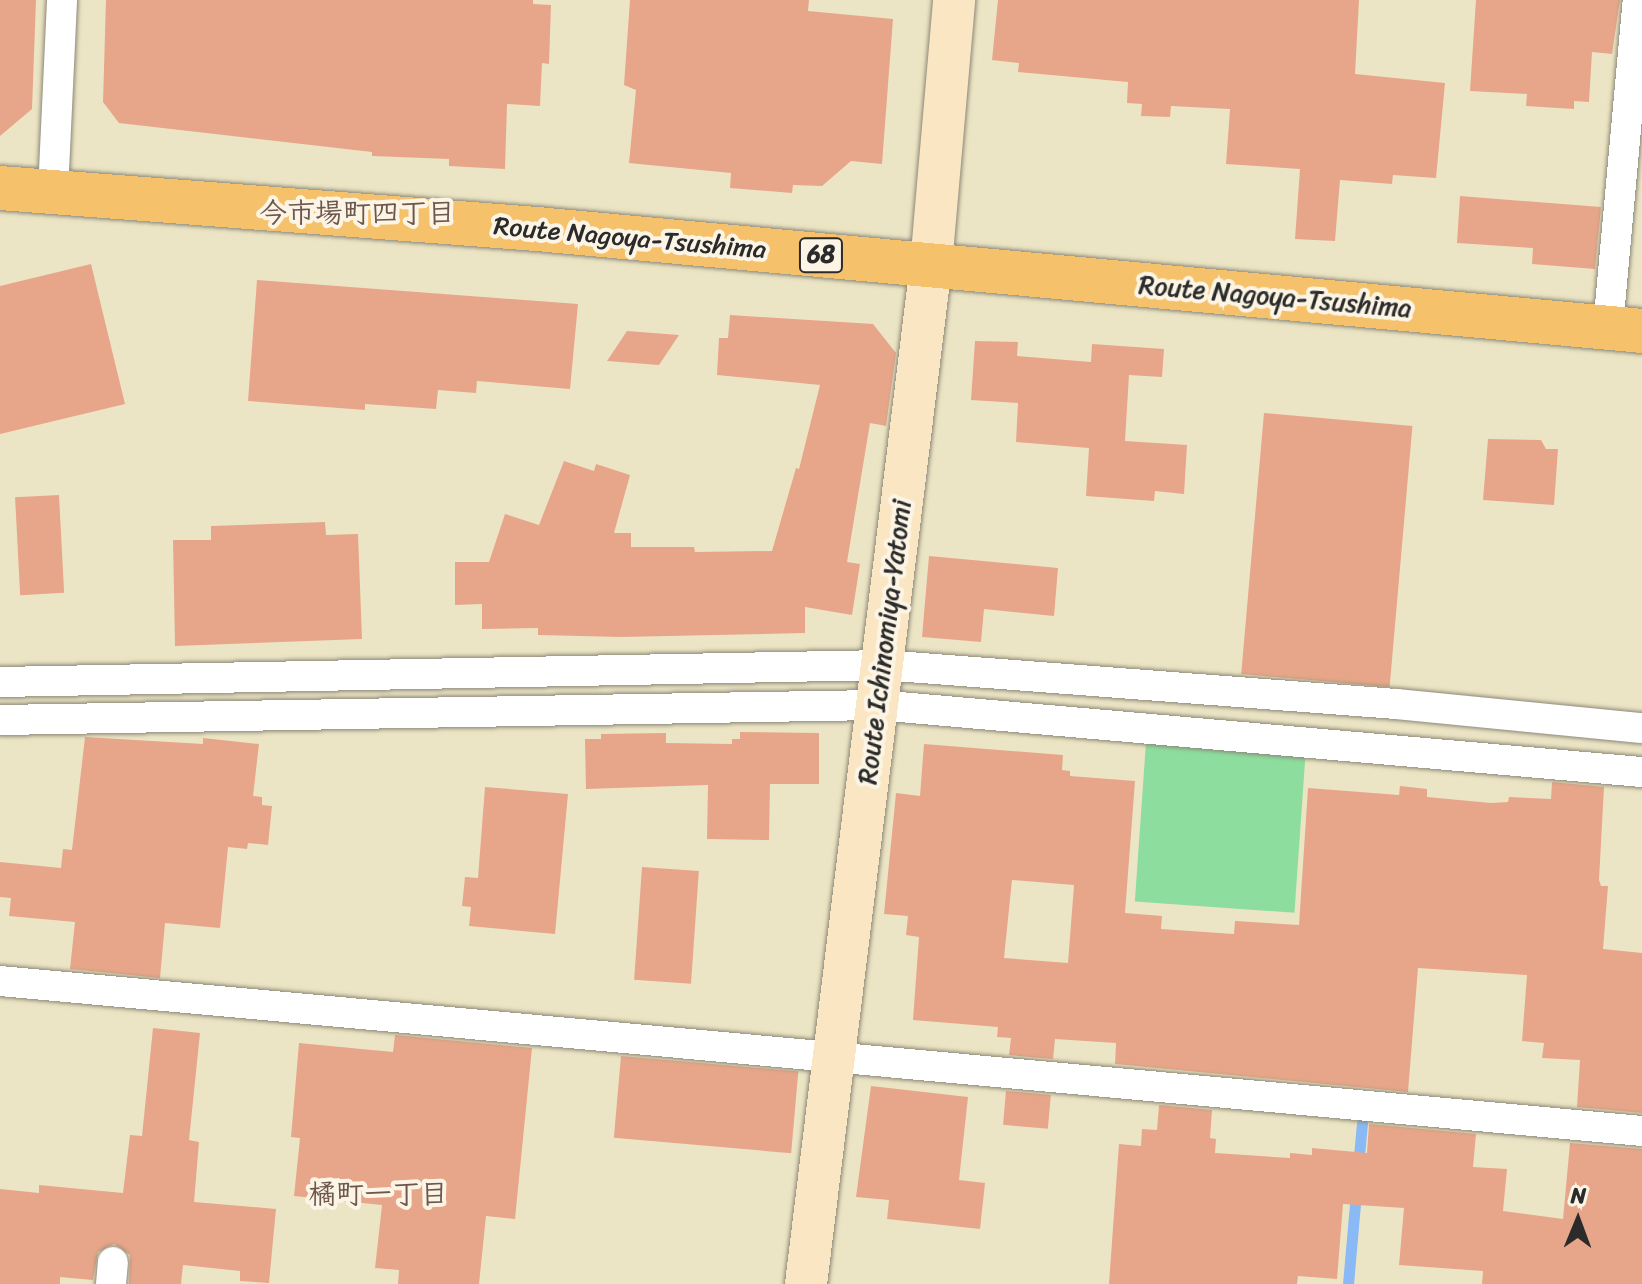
<!DOCTYPE html>
<html>
<head>
<meta charset="utf-8">
<style>
  body { margin:0 }
  #map { position:relative; width:1642px; height:1284px; overflow:hidden; background:#ece5c5; font-family:Sriracha,"Klee One",sans-serif }
  div>[style] { position:absolute }
  [style*='--x'] { left:calc(var(--x)*1px); top:calc(var(--y)*1px); width:calc(var(--w)*1px); rotate:calc(var(--a)*1deg) }
  .green>* { inset:0; background:#8dde9e; transform-origin:0 0 }
  .stream>* { height:11px; margin:-5.5px; padding:0 5.5px; transform-origin:5.5px; border-radius:5.5px; background:#89baf6 }
  .building>* { inset:0; background:#e7a689; transform-origin:0 0 }
  .roads { filter:drop-shadow(0 0 2px #8c8878) drop-shadow(0 0 2px #8c8878) }
  .street>* { height:30px; margin:-15px; padding:0 15px; transform-origin:15px; border-radius:15px; background:#fff }
  .secondary>* { height:42px; margin:-21px; padding:0 21px; transform-origin:21px; border-radius:21px; background:#fbe6c4 }
  .primary>* { height:44px; margin:-22px; padding:0 22px; transform-origin:22px; border-radius:22px; background:#f6c16b }
  span { translate:-50% -50%; white-space:nowrap; text-align:center; line-height:1.15; -webkit-text-stroke:8px #fcf5e5; paint-order:stroke }
  .shield-label span { padding:2px 6px; background:#fcf5e5; border:2px solid; border-radius:6px; -webkit-text-stroke-width:0 }
  .shield-label { font-size:24px; color:#2b2b2b; font-weight:700 }
  .street-label { font-size:26px; color:#2b2b2b }
  .neighbourhood-label { font-size:28px; color:#6d564c; font-weight:700 }
  .north { position:absolute; left:1538px; top:1180px; width:80px; height:80px; -webkit-text-stroke:6px #fcf5e5; paint-order:stroke; rotate:1deg; font-size:22px; font-weight:700; line-height:32px; text-align:center; color:#2b2b2b }
  .north::after { content:''; display:block; margin:auto; width:28px; height:36px; background:#2b2b2b; clip-path:polygon(50% 0,100% 100%,50% 72%,0 100%) }
</style>
</head>
<body>
<div id="map">
  <div class="green">
    <i style="left:1146px;top:742px;width:160px;height:160px;rotate:4deg"></i>
  </div>
  <div class="stream">
    <i style="--x:1358;--y:1167;--w:44;--a:-84.8"></i>
    <i style="--x:1348;--y:1284;--w:92;--a:-85"></i>
  </div>
  <div class="building">
    <i style="clip-path:polygon(0 0,36px 0,32px 109px,0 136px)"></i>
    <i style="clip-path:polygon(106px 0,533px 0,533px 4px,551px 5px,549px 64px,542px 63px,540px 106px,507px 104px,505px 169px,449px 166px,449px 159px,372px 156px,372px 152px,119px 123px,103px 102px)"></i>
    <i style="clip-path:polygon(630px 0,809px 0,808px 11px,893px 19px,882px 164px,851px 161px,822px 186px,793px 185px,792px 193px,730px 188px,731px 173px,629px 163px,636px 90px,624px 85px)"></i>
    <i style="clip-path:polygon(998px 0,1359px 0,1355px 74px,1445px 83px,1436px 178px,1393px 175px,1392px 184px,1340px 180px,1335px 241px,1295px 239px,1300px 169px,1226px 164px,1230px 109px,1171px 106px,1170px 117px,1141px 116px,1142px 104px,1127px 103px,1128px 82px,1018px 72px,1019px 63px,992px 60px)"></i>
    <i style="clip-path:polygon(1476px 0,1620px 0,1612px 54px,1592px 52px,1589px 102px,1574px 101px,1574px 109px,1526px 106px,1527px 94px,1470px 91px)"></i>
    <i style="clip-path:polygon(1460px 196px,1601px 207px,1595px 269px,1532px 264px,1533px 248px,1457px 243px)"></i>
    <i style="clip-path:polygon(91px 264px,125px 404px,0 434px,0 286px)"></i>
    <i style="clip-path:polygon(257px 280px,578px 304px,570px 389px,477px 381px,476px 393px,438px 390px,436px 409px,365px 404px,365px 410px,248px 401px)"></i>
    <i style="clip-path:polygon(730px 315px,873px 324px,896px 353px,886px 426px,870px 423px,847px 562px,860px 564px,852px 615px,805px 607px,805px 633px,621px 637px,538px 635px,538px 628px,482px 629px,482px 604px,455px 605px,455px 562px,489px 562px,505px 514px,539px 525px,564px 461px,594px 471px,596px 464px,630px 475px,614px 533px,631px 533px,631px 547px,694px 547px,695px 552px,772px 551px,796px 468px,799px 469px,820px 385px,717px 375px,719px 338px,728px 338px)"></i>
    <i style="clip-path:polygon(627px 331px,679px 335px,659px 365px,607px 361px)"></i>
    <i style="clip-path:polygon(975px 341px,1018px 342px,1017px 356px,1091px 362px,1092px 344px,1164px 349px,1162px 377px,1129px 375px,1125px 441px,1187px 445px,1184px 494px,1155px 491px,1154px 501px,1086px 496px,1089px 448px,1016px 442px,1018px 403px,971px 400px)"></i>
    <i style="left:1264px;top:413px;width:149px;height:262px;rotate:5deg"></i>
    <i style="clip-path:polygon(1488px 439px,1541px 440px,1546px 449px,1558px 449px,1554px 505px,1483px 500px)"></i>
    <i style="left:59px;top:495px;width:98px;height:44px;rotate:87deg"></i>
    <i style="clip-path:polygon(325px 522px,326px 535px,358px 534px,362px 639px,175px 646px,173px 540px,211px 540px,211px 526px)"></i>
    <i style="clip-path:polygon(929px 556px,1058px 568px,1054px 616px,984px 609px,981px 642px,922px 637px)"></i>
    <i style="clip-path:polygon(740px 732px,819px 733px,819px 784px,770px 784px,769px 840px,707px 839px,708px 785px,586px 789px,585px 739px,601px 739px,601px 734px,666px 733px,666px 743px,732px 744px,732px 739px,740px 739px)"></i>
    <i style="clip-path:polygon(85px 737px,203px 744px,203px 738px,259px 744px,253px 796px,262px 797px,262px 805px,272px 806px,268px 845px,248px 843px,247px 849px,228px 847px,220px 928px,165px 923px,160px 978px,70px 969px,75px 922px,9px 916px,11px 898px,0 897px,0 862px,61px 868px,63px 849px,72px 850px)"></i>
    <i style="clip-path:polygon(evenodd,924px 744px,1063px 755px,1062px 770px,1070px 771px,1070px 776px,1135px 781px,1125px 913px,1162px 916px,1161px 929px,1234px 934px,1235px 921px,1299px 925px,1308px 788px,1399px 795px,1400px 786px,1427px 789px,1427px 797px,1491px 803px,1508px 802px,1509px 797px,1551px 799px,1552px 782px,1604px 787px,1599px 880px,1601px 886px,1608px 886px,1603px 949px,1642px 953px,1642px 1113px,1577px 1107px,1580px 1060px,1542px 1058px,1544px 1043px,1522px 1041px,1527px 975px,1418px 968px,1408px 1092px,1115px 1064px,1116px 1043px,1055px 1039px,1053px 1059px,1009px 1055px,1011px 1038px,997px 1037px,998px 1027px,913px 1020px,919px 937px,906px 935px,908px 916px,884px 914px,896px 793px,920px 796px,924px 744px,1012px 880px,1074px 885px,1068px 963px,1004px 958px,1012px 880px)"></i>
    <i style="clip-path:polygon(485px 787px,568px 794px,555px 934px,469px 926px,471px 907px,462px 906px,465px 877px,478px 878px)"></i>
    <i style="left:642px;top:867px;width:57px;height:113px;rotate:4deg"></i>
    <i style="clip-path:polygon(153px 1028px,200px 1033px,189px 1140px,199px 1142px,194px 1202px,276px 1209px,269px 1283px,240px 1281px,240px 1271px,183px 1265px,181px 1284px,129px 1284px,130px 1255px,114px 1244px,98px 1252px,93px 1280px,60px 1277px,60px 1284px,0 1284px,0 1189px,39px 1193px,39px 1185px,123px 1193px,130px 1135px,142px 1136px)"></i>
    <i style="clip-path:polygon(395px 1035px,532px 1048px,515px 1219px,486px 1216px,479px 1284px,398px 1284px,399px 1270px,375px 1268px,382px 1205px,294px 1196px,300px 1138px,291px 1137px,299px 1043px,393px 1052px)"></i>
    <i style="left:621px;top:1056px;width:178px;height:82px;rotate:5deg"></i>
    <i style="clip-path:polygon(871px 1086px,968px 1097px,959px 1180px,985px 1183px,980px 1229px,887px 1219px,889px 1200px,856px 1197px)"></i>
    <i style="left:1006px;top:1091px;width:45px;height:34px;rotate:5deg"></i>
    <i style="clip-path:polygon(1159px 1105px,1212px 1110px,1210px 1138px,1216px 1139px,1215px 1153px,1290px 1158px,1290px 1153px,1312px 1155px,1312px 1148px,1367px 1153px,1369px 1124px,1476px 1134px,1473px 1167px,1507px 1169px,1503px 1211px,1563px 1219px,1570px 1143px,1642px 1149px,1642px 1284px,1482px 1284px,1483px 1271px,1399px 1265px,1404px 1208px,1343px 1204px,1337px 1279px,1298px 1276px,1297px 1284px,1109px 1284px,1119px 1144px,1141px 1146px,1142px 1129px,1157px 1130px)"></i>
  </div>
  <div class="roads">
    <div class="street">
      <i style="--x:53;--y:192;--w:192;--a:-87.3"></i>
      <i style="--x:1608;--y:327;--w:328;--a:-84.8"></i>
      <i style="--x:0;--y:682;--w:882;--a:-1.1"></i>
      <i style="--x:882;--y:665;--w:515;--a:4.34"></i>
      <i style="--x:1396;--y:704;--w:247;--a:5.6"></i>
      <i style="--x:0;--y:720;--w:877;--a:-0.98"></i>
      <i style="--x:877;--y:705;--w:768;--a:5.01"></i>
      <i style="--x:0;--y:981;--w:1649;--a:5.22"></i>
      <i style="--x:111;--y:1284;--w:22;--a:-85"></i>
    </div>
    <div class="secondary">
      <i style="--x:806;--y:1284;--w:1027;--a:-83.01"></i>
      <i style="--x:931;--y:265;--w:266;--a:-85"></i>
    </div>
    <div class="primary">
      <i style="--x:0;--y:188;--w:539;--a:4.37"></i>
      <i style="--x:537;--y:229;--w:1110;--a:5.27"></i>
    </div>
  </div>
  <div class="shield-label">
    <span style="left:821px;top:255px">68</span>
  </div>
  <div class="street-label">
    <span style="left:630px;top:238px;rotate:5deg">Route Nagoya-Tsushima</span>
    <span style="left:1275px;top:297px;rotate:5deg">Route Nagoya-Tsushima</span>
    <span style="left:885px;top:642px;rotate:-83deg">Route Ichinomiya-Yatomi</span>
  </div>
  <div class="neighbourhood-label">
    <span style="left:357px;top:213px">今市場町四丁目</span>
    <span style="left:378px;top:1194px">橘町一丁目</span>
  </div>
  <div class="north">N</div>
</div>
</body>
</html>
